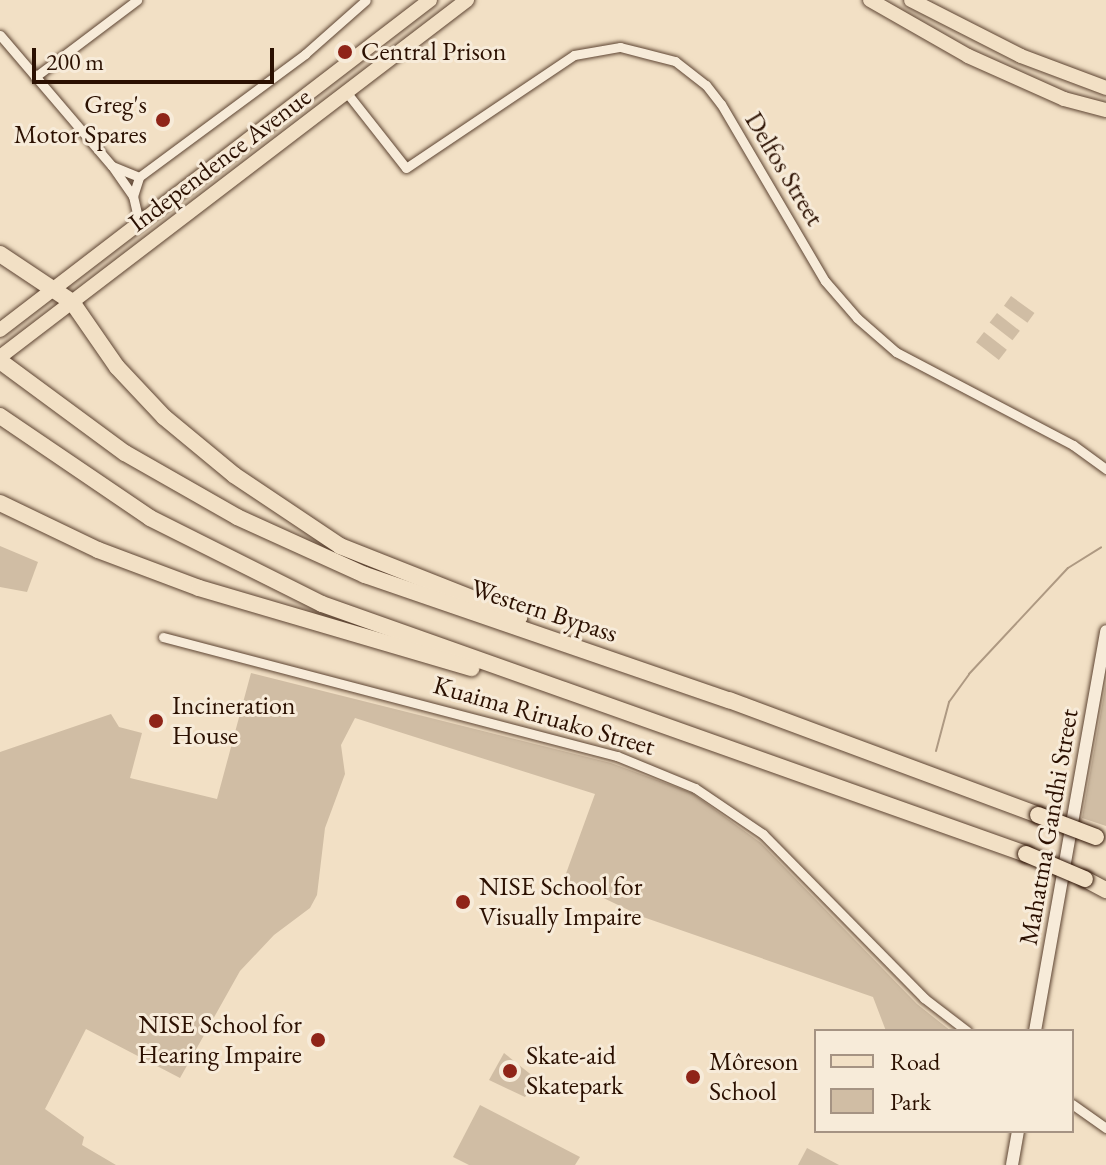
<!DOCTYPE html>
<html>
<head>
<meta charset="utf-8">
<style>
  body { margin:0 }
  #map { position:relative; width:1106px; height:1165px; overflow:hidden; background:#f2e0c5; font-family:"EB Garamond",serif }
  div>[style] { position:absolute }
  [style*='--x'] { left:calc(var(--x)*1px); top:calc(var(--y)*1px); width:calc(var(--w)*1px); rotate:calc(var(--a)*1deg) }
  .green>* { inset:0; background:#d0bda4; transform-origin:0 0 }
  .stream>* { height:2px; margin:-1px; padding:0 1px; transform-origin:1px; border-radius:1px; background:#ae9982 }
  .roads { filter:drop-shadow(0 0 2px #5d4432) drop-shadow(0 0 2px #5d4432) }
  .minor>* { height:9px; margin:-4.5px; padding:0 4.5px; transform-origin:4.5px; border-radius:4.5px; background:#f7ebd9 }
  .tertiary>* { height:12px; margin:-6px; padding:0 6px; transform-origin:6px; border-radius:6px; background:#f7ebd9 }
  .primary>* { height:14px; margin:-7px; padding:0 7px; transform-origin:7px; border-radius:7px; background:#f2e0c5 }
  .motorway>* { height:16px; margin:-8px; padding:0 8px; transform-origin:8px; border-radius:8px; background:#f2e0c5 }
  .bridges { filter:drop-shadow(0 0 2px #2b1001) drop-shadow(0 0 2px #2b1001) }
  .motorway-bridge>* { height:16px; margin:-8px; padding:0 8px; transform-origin:8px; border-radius:8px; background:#f2e0c5 }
  .dots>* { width:22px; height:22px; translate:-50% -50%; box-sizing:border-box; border:4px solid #f7ebd9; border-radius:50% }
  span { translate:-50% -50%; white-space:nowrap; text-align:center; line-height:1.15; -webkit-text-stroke:6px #f7ebd9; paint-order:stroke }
  .poi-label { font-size:26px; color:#2b1001 }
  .left { translate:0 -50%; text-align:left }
  .right { translate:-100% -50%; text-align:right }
  .street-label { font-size:26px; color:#2b1001 }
  .legend { position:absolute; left:814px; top:1029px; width:260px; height:104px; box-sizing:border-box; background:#f7ebd9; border:2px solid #a59383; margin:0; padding:10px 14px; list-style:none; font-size:24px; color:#2b1001 }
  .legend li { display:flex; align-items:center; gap:16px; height:40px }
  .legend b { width:40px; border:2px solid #a59383 }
  .scale { position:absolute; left:32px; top:48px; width:242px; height:36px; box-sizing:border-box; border:4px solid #2b1001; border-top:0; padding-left:10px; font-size:24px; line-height:28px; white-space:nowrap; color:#2b1001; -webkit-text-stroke:6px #f7ebd9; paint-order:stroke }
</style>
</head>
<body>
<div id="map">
  <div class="green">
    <i style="left:1011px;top:296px;width:29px;height:12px;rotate:36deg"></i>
    <i style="left:997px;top:313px;width:29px;height:12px;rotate:38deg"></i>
    <i style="left:984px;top:332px;width:29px;height:13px;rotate:38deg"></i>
    <i style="clip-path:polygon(0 546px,38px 562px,27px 592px,0 587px)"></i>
    <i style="clip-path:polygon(251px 673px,611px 763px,692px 793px,761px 843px,917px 1004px,951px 1031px,886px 1031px,873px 997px,643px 917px,564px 879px,595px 794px,355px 718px,341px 745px,345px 774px,325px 828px,317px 895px,310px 908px,274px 935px,240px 971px,180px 1078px,86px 1029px,45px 1109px,84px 1137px,82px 1145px,116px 1165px,0 1165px,0 752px,111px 714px,119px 727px,142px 733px,130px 778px,217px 799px)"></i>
    <i style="clip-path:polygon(1106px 683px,1106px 826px,1082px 818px)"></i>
    <i style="clip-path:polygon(504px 1053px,539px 1081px,525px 1097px,489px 1080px)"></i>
    <i style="clip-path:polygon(480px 1105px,580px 1157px,575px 1165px,469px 1165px,453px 1157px)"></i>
    <i style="clip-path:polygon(807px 1148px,839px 1165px,798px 1165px)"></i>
  </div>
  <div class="stream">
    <i style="--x:936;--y:751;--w:51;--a:-75.1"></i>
    <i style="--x:949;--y:702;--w:34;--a:-54"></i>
    <i style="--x:969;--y:674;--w:145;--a:-47"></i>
    <i style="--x:1068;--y:568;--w:39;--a:-32"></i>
  </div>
  <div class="roads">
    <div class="minor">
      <i style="--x:0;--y:35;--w:172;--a:49.5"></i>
      <i style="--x:112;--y:166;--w:37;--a:55"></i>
      <i style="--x:133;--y:196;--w:28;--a:77"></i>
      <i style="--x:35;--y:77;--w:128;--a:-37"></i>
      <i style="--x:347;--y:93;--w:95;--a:51.8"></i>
      <i style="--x:406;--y:168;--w:202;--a:-33.9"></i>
      <i style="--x:574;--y:55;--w:47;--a:-9.9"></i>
      <i style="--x:620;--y:47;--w:57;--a:14.3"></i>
      <i style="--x:675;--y:61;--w:39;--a:38"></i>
      <i style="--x:706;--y:85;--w:24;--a:52"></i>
      <i style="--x:721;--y:104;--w:205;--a:59.6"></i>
      <i style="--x:825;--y:281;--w:49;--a:49.1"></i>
      <i style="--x:857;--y:318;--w:52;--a:41.1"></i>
      <i style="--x:896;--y:352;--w:200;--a:27.7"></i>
      <i style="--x:1073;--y:445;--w:41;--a:36"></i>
      <i style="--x:112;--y:166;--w:29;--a:22"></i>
      <i style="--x:133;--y:196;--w:20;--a:-72"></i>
      <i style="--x:139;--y:177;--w:207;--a:-36.5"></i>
      <i style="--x:305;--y:54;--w:81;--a:-41.5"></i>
      <i style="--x:163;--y:637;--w:469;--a:14.7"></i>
      <i style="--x:617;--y:756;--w:84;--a:22.3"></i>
      <i style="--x:695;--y:788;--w:82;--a:34.1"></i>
      <i style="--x:763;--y:834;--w:230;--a:45.5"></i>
      <i style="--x:924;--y:998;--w:54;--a:37.5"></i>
      <i style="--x:1072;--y:1104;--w:42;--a:35.2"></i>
    </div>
    <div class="tertiary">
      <i style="--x:1035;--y:1031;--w:406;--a:-79.9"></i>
      <i style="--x:1012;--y:1165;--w:35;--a:-80"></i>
    </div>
    <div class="primary">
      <i style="--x:870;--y:0;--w:113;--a:29.7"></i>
      <i style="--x:968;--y:56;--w:105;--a:24.1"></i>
      <i style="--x:1064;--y:99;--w:43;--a:14.7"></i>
      <i style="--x:911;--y:0;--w:123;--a:27"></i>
      <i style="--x:1021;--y:56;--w:91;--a:20.6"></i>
      <i style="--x:0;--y:330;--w:542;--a:-37.5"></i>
      <i style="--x:0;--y:357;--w:588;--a:-37.4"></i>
    </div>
    <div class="motorway">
      <i style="--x:0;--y:254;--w:87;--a:33.7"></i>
      <i style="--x:72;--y:302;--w:79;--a:55.3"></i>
      <i style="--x:117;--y:367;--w:69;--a:46.8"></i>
      <i style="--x:164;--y:417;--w:91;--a:39.6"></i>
      <i style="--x:234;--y:475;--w:128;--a:33.8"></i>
      <i style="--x:340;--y:546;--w:193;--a:21.6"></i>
      <i style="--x:0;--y:361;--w:155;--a:36.4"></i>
      <i style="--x:125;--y:453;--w:129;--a:29.7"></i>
      <i style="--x:237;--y:517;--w:141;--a:24.4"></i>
      <i style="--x:365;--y:575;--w:385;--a:19"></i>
      <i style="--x:729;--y:700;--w:330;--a:20.4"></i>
      <i style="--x:0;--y:416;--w:181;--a:34.2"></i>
      <i style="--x:150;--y:518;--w:192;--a:26.6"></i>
      <i style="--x:322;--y:604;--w:747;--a:19.55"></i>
      <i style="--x:0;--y:503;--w:109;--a:25.6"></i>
      <i style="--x:98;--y:550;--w:108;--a:20.6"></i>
      <i style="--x:199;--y:588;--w:284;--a:16.4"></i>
      <i style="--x:1085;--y:879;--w:24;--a:28"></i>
    </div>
  </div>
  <div class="bridges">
    <div class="motorway-bridge">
      <i style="--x:1038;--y:815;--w:62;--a:20.8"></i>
      <i style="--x:1026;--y:854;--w:64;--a:23"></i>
    </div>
  </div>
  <div class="dots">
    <i style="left:345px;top:52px;background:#8f2418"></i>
    <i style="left:163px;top:120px;background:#8f2418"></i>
    <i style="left:156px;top:721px;background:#8f2418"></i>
    <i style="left:463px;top:902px;background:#8f2418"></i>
    <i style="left:318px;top:1040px;background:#8f2418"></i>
    <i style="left:510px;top:1071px;background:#8f2418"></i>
    <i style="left:693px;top:1077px;background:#8f2418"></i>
  </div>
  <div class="poi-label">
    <span class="left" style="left:361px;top:52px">Central Prison</span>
    <span class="right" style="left:147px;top:120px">Greg's<br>Motor Spares</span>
    <span class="left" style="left:172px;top:721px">Incineration<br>House</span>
    <span class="left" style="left:479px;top:902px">NISE School for<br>Visually Impaire</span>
    <span class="right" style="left:302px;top:1040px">NISE School for<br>Hearing Impaire</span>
    <span class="left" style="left:526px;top:1071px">Skate-aid<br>Skatepark</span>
    <span class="left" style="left:709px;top:1077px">Môreson<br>School</span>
  </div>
  <div class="street-label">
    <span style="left:220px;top:160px;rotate:-37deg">Independence Avenue</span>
    <span style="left:784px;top:169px;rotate:59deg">Delfos Street</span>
    <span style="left:544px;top:611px;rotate:18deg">Western Bypass</span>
    <span style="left:544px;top:716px;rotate:16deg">Kuaima Riruako Street</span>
    <span style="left:1049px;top:827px;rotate:-80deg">Mahatma Gandhi Street</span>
  </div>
  <ul class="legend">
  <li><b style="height:10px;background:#f2e0c5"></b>Road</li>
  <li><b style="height:22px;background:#d0bda4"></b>Park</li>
  </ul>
  <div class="scale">200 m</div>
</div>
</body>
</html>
